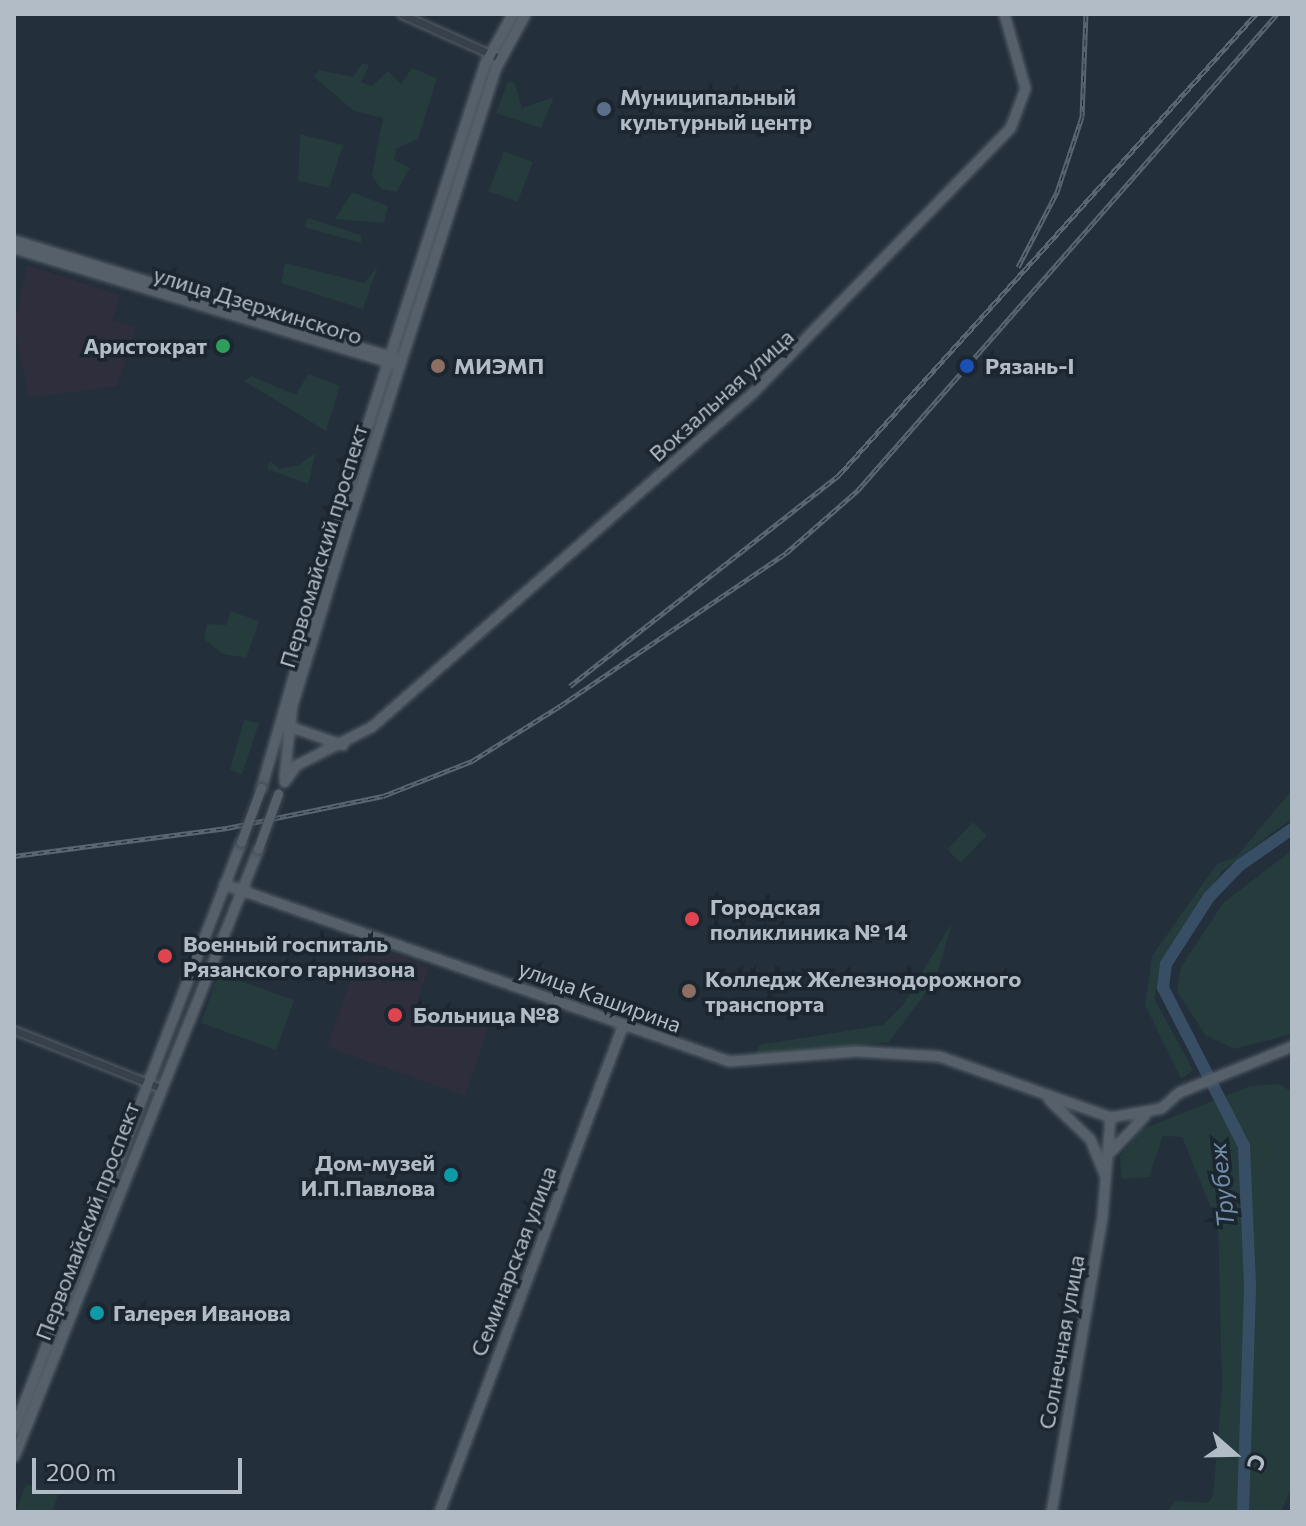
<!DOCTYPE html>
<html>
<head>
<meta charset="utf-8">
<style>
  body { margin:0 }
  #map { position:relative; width:1306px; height:1526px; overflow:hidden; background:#232f3b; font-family:Commissioner,sans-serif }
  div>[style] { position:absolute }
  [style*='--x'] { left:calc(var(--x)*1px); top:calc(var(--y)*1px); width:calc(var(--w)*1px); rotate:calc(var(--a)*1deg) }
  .medical>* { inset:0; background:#2f2e3c }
  .green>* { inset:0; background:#253b3c; transform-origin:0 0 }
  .river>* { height:12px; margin:-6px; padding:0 6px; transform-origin:6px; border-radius:6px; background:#384e64 }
  .roads { filter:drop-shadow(0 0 2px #555f69) drop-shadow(0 0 2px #555f69) }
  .minor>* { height:7px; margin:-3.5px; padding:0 3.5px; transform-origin:3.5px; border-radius:3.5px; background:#37414b }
  .major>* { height:9px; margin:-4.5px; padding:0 4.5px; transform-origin:4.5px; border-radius:4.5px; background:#55606b }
  .rail>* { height:5px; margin-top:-2.5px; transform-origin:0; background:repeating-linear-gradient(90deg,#1c2630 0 6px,#596572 0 12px); box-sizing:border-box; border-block:2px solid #596572 }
  .bridges { filter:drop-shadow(0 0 2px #404a54) drop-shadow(0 0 2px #404a54) }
  .major-bridge>* { height:9px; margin:-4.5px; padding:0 4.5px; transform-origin:4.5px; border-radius:4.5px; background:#55606b }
  .dots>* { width:22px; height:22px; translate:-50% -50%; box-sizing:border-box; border:4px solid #1c2630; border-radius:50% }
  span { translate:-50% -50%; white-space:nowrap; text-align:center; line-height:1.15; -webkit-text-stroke:7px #1c2630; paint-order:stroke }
  .poi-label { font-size:22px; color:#b2bcc7; font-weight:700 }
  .left { translate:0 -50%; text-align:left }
  .right { translate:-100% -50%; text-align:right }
  .street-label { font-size:22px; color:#b2bcc7 }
  .water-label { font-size:24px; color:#728faa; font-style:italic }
  .frame { position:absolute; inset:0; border:16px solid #b2bcc7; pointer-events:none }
  .north { position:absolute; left:1194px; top:1414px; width:80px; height:80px; -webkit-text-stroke:6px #1c2630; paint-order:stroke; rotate:110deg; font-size:22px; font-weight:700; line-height:32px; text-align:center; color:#b2bcc7 }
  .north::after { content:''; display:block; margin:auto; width:28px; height:36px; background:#b2bcc7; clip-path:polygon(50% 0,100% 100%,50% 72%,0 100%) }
  .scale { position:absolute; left:32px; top:1458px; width:210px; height:36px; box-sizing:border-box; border:4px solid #b2bcc7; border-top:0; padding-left:10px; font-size:24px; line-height:28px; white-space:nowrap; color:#b2bcc7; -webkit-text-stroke:6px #1c2630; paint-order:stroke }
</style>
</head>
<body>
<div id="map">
  <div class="medical">
    <i style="clip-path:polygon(27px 265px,120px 295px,112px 320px,136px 327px,117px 386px,29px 398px,14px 326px)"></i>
    <i style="clip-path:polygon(363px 943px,429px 967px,417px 1002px,488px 1028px,465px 1096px,327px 1047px)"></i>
  </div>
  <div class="green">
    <i style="clip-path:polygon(362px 63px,369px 65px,361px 82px,372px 86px,388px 71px,401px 84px,412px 68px,437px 78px,418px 139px,396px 149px,394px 160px,410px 168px,397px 192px,381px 189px,372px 176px,383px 118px,354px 111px,314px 77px,319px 70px,353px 77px)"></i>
    <i style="clip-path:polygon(508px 82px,515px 83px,522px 108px,554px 97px,541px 128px,496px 113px)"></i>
    <i style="clip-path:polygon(300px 134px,343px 145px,329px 188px,298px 181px)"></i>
    <i style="left:504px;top:151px;width:31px;height:43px;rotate:21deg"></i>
    <i style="clip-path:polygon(352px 192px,388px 206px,384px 223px,335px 219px)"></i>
    <i style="clip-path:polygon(308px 218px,361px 235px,361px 243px,304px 227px)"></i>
    <i style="clip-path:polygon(285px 263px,365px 283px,378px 265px,363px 309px,281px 283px)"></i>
    <i style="clip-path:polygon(308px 374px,340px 386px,326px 431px,244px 381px,251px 376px,296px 395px)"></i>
    <i style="clip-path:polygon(316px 452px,308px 484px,267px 469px,270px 461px,280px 469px,299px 465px)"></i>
    <i style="clip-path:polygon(231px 611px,259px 621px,246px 658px,223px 654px,204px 639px,207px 624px,226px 625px)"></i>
    <i style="clip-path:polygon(244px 720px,259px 723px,242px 775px,230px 770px)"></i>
    <i style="clip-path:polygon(1292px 790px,1292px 818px,1222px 871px,1164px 958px,1154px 998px,1193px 1070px,1181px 1079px,1145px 1005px,1152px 956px,1217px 864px,1236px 857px)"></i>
    <i style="left:973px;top:822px;width:19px;height:38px;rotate:43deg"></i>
    <i style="clip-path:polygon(1292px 850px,1292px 1034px,1234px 1049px,1205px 1035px,1177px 991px,1181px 967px,1223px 903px)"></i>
    <i style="clip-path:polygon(952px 922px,936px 979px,889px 1042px,755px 1056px,759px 1045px,883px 1025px,903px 1005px)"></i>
    <i style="left:219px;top:973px;width:80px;height:53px;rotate:20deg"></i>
    <i style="clip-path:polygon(1279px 1084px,1292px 1092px,1292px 1485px,1281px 1512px,1168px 1512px,1175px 1501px,1208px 1503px,1213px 1496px,1222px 1387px,1218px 1225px,1182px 1137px,1163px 1136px,1149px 1177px,1121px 1179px,1120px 1157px,1140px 1130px,1250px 1086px)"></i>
    <i style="clip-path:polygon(26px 1484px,58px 1495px,52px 1512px,16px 1512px)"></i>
  </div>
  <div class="river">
    <i style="--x:1243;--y:1512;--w:227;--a:-88.2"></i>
    <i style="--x:1250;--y:1285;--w:139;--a:-92.5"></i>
    <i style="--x:1244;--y:1146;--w:178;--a:-117.1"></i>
    <i style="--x:1163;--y:988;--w:24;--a:-83"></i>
    <i style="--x:1166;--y:964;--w:80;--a:-57.3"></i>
    <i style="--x:1209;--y:897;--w:45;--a:-45.9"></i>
    <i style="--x:1240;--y:865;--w:63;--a:-34.7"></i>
  </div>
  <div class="roads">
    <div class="minor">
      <i style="--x:401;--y:14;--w:107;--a:24.2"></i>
      <i style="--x:14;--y:1030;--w:155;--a:21.6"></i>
    </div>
    <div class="major">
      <i style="--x:14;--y:240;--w:397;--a:17.2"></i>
      <i style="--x:14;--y:248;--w:396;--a:16.9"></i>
      <i style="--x:286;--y:725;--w:60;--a:19.3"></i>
      <i style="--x:284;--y:776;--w:71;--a:-83.6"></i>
      <i style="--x:292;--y:705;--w:173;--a:-72.8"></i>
      <i style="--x:343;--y:540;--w:497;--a:-72.1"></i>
      <i style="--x:496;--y:67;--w:60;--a:-61.3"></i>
      <i style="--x:284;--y:782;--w:21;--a:-55"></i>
      <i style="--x:296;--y:765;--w:85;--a:-27.2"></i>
      <i style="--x:372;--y:726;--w:505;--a:-41.23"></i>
      <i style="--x:752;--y:393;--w:370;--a:-45.8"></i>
      <i style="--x:1010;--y:128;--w:43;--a:-69.4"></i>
      <i style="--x:1025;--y:88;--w:77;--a:-105.8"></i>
      <i style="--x:261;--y:788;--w:349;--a:-73.9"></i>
      <i style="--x:358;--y:453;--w:410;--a:-72"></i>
      <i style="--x:485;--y:63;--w:56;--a:-61.1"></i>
      <i style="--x:224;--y:884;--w:535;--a:19.32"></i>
      <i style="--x:729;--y:1061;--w:127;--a:-4.5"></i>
      <i style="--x:856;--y:1051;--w:83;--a:3.4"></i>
      <i style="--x:939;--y:1056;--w:182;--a:19.6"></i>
      <i style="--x:1110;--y:1117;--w:52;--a:-10"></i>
      <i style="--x:1161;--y:1108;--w:24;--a:-42"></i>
      <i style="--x:1179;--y:1092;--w:122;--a:-22.2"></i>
      <i style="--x:1049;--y:1100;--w:57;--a:43.6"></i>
      <i style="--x:1090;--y:1139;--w:37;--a:68"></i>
      <i style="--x:1111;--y:1151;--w:48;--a:-46.7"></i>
      <i style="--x:14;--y:1428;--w:628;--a:-68.83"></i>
      <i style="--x:14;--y:1456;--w:654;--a:-68.1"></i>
      <i style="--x:439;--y:1512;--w:522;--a:-69.34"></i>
      <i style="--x:1051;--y:1512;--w:299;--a:-80.2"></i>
      <i style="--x:1102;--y:1217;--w:100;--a:-85.4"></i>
    </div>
  </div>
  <div class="rail">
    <i style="--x:1018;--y:267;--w:85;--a:-62.5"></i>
    <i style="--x:1057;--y:192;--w:79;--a:-71.6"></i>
    <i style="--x:1082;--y:117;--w:103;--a:-87.8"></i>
    <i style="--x:570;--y:686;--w:342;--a:-38.1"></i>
    <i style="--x:839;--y:475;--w:622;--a:-47.87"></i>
    <i style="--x:14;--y:856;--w:215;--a:-7.5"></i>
    <i style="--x:227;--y:828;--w:159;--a:-11.6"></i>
    <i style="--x:383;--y:796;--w:96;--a:-21.5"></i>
    <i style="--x:472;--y:761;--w:104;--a:-32"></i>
    <i style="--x:560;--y:706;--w:273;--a:-34.1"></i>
    <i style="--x:786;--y:553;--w:96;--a:-41.2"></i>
    <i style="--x:858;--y:490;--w:634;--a:-48.64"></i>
  </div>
  <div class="bridges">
    <div class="major-bridge">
      <i style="--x:241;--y:842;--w:58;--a:-69.7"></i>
      <i style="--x:258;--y:849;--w:59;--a:-70"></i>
    </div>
  </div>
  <div class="dots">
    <i style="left:604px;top:109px;background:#5c6f8a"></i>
    <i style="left:223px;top:346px;background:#2e9e5b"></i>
    <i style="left:438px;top:366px;background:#8d6e63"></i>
    <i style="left:967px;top:366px;background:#1a4fb4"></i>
    <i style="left:692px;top:919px;background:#e0444e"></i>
    <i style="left:165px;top:956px;background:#e0444e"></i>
    <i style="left:689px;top:991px;background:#8d6e63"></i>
    <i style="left:395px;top:1015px;background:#e0444e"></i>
    <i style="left:451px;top:1175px;background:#0f9aa8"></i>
    <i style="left:97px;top:1313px;background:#0f9aa8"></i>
  </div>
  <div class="poi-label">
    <span class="left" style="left:620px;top:109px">Муниципальный<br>культурный центр</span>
    <span class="right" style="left:207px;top:346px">Аристократ</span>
    <span class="left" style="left:454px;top:366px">МИЭМП</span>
    <span class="left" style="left:985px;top:366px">Рязань-I</span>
    <span class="left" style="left:710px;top:919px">Городская<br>поликлиника № 14</span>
    <span class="left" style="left:183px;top:956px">Военный госпиталь<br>Рязанского гарнизона</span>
    <span class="left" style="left:705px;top:991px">Колледж Железнодорожного<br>транспорта</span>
    <span class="left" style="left:413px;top:1015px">Больница №8</span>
    <span class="right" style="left:435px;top:1175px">Дом-музей<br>И.П.Павлова</span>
    <span class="left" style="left:113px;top:1313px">Галерея Иванова</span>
  </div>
  <div class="street-label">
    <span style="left:258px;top:305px;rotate:17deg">улица Дзержинского</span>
    <span style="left:721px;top:395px;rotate:-42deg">Вокзальная улица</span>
    <span style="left:323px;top:546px;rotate:-73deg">Первомайский проспект</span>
    <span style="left:600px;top:996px;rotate:20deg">улица Каширина</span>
    <span style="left:87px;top:1221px;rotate:-69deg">Первомайский проспект</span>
    <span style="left:513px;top:1261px;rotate:-69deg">Семинарская улица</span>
    <span style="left:1061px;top:1342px;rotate:-80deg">Солнечная улица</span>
  </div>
  <div class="water-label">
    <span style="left:1221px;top:1185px;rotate:-96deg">Трубеж</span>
  </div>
  <div class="frame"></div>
  <div class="north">С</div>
  <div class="scale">200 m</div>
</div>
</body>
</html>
